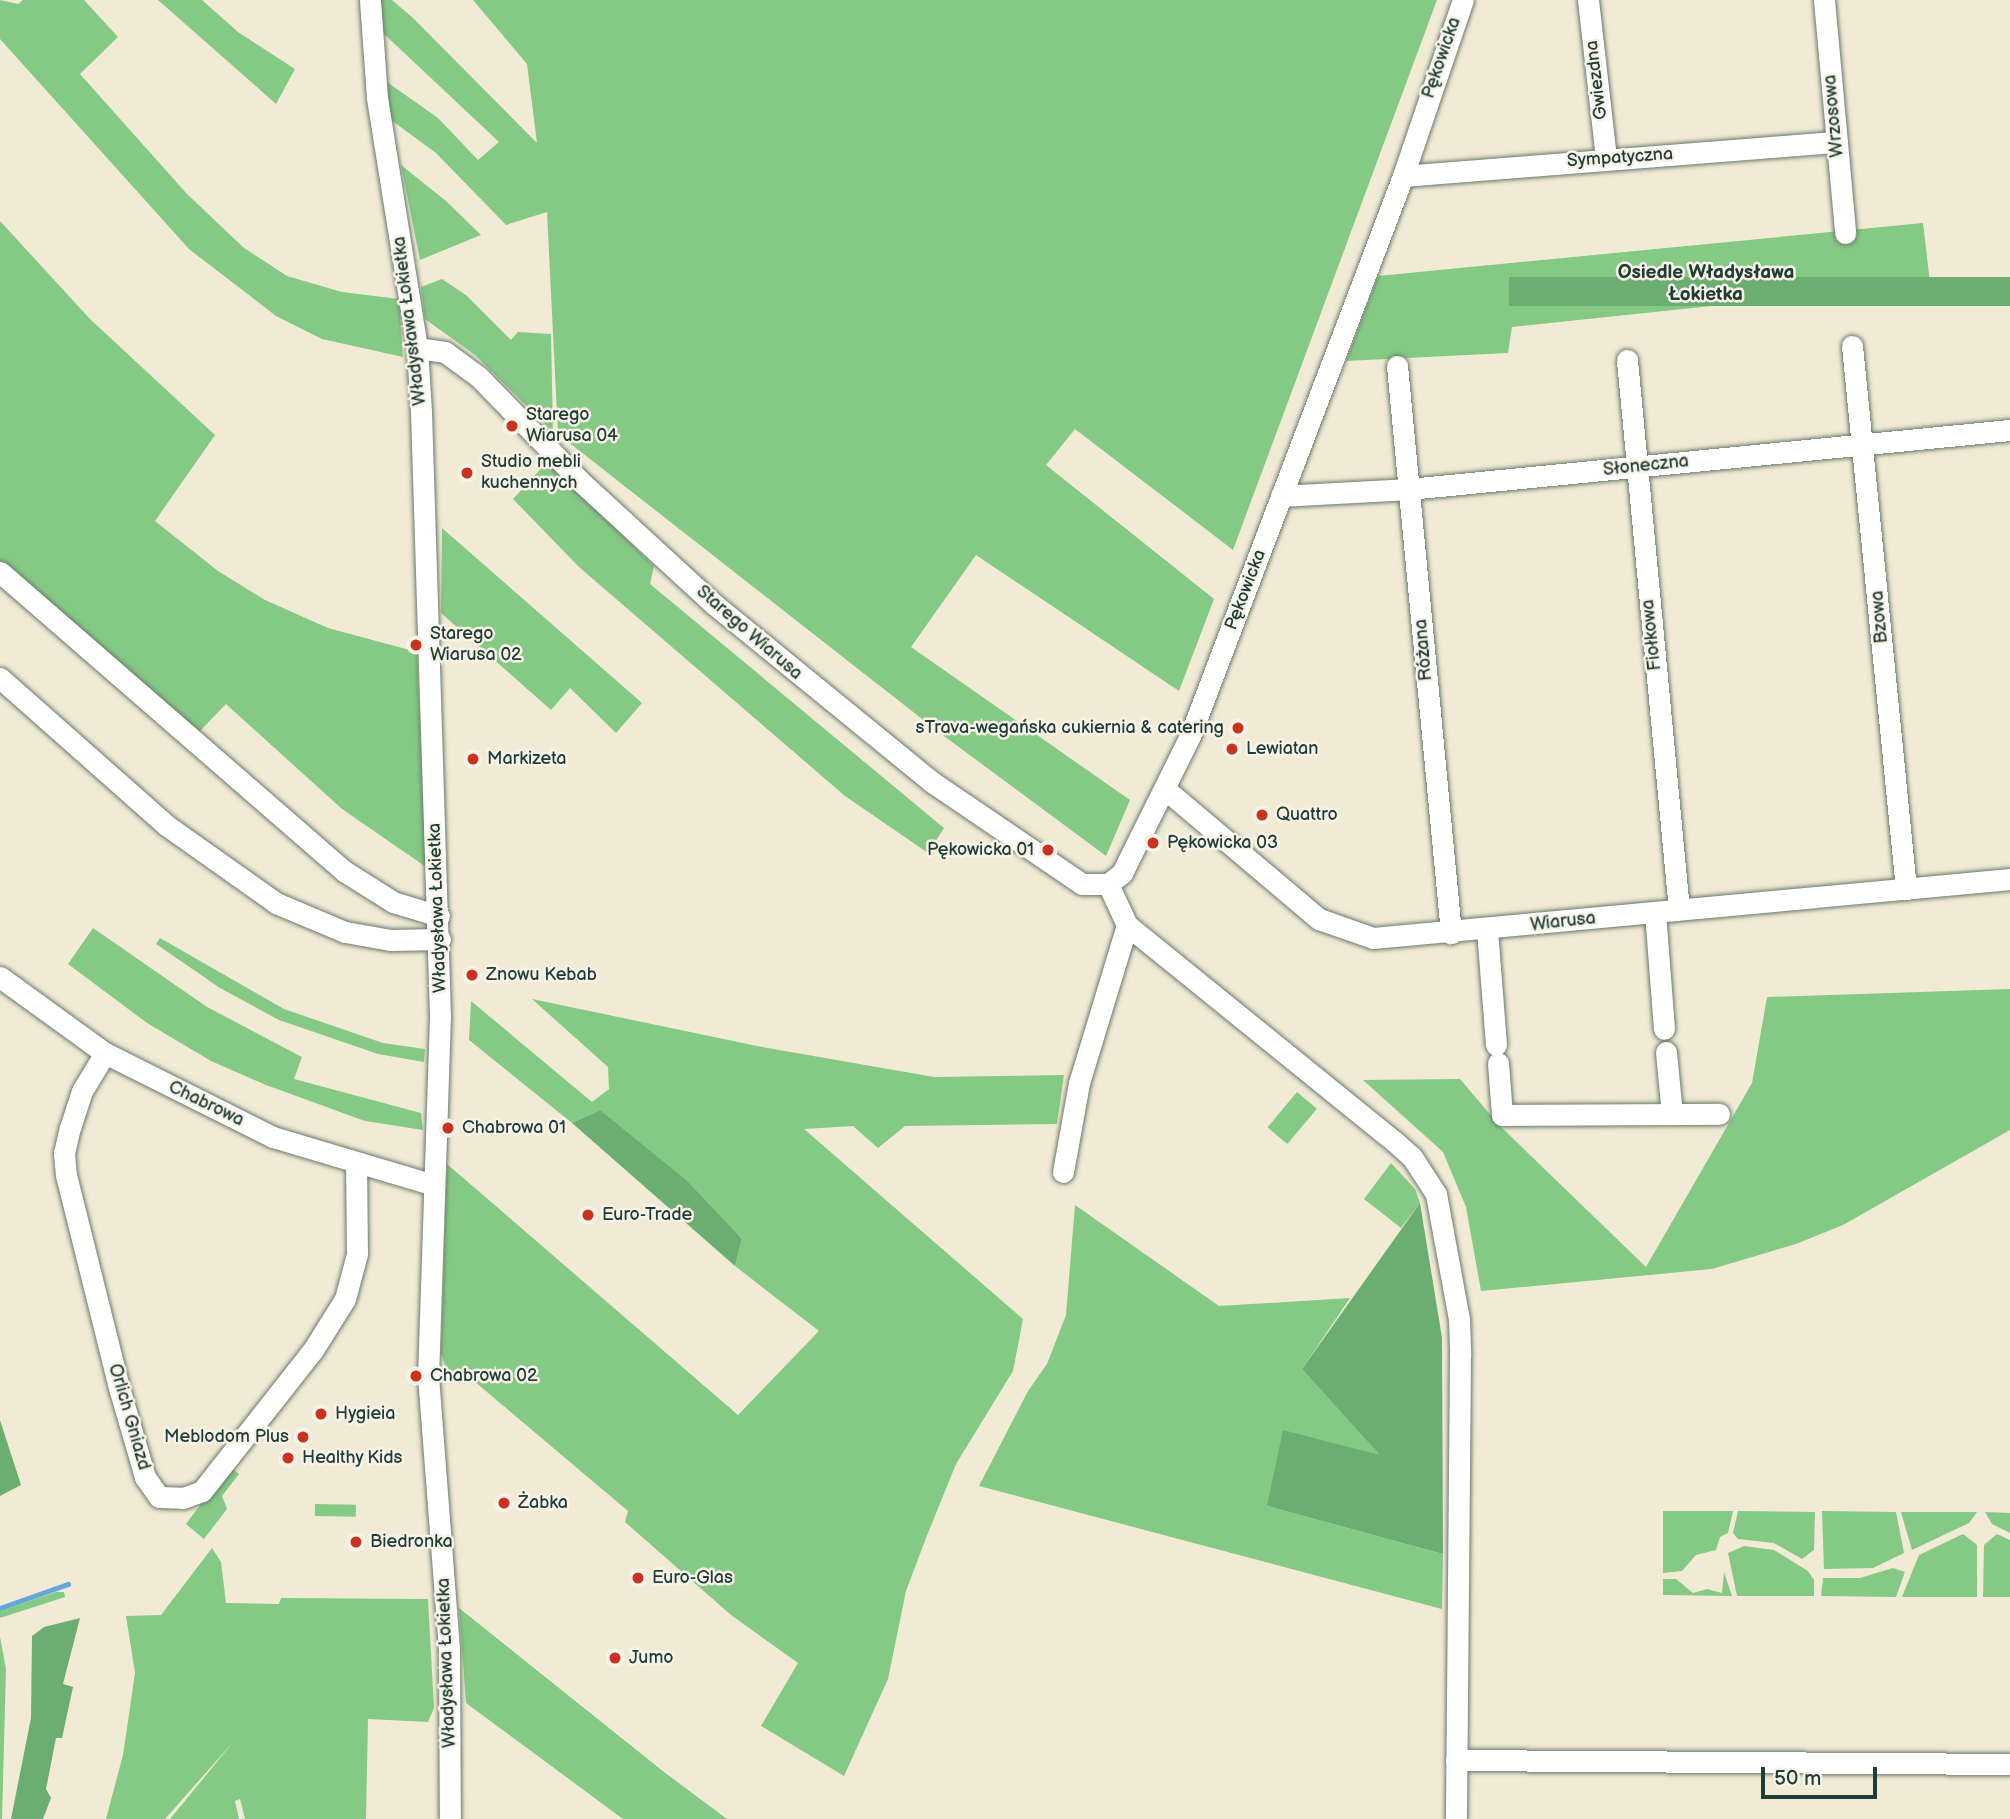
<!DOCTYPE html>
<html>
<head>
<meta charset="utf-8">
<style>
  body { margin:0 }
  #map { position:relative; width:2010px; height:1819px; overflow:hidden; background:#f1ead5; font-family:"Balsamiq Sans",sans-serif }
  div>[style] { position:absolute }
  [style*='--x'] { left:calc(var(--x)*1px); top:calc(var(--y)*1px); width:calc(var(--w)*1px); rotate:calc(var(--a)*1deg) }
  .green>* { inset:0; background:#85ca84; transform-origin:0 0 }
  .forest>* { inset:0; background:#6cae72; transform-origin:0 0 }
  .stream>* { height:4.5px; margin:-2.25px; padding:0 2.25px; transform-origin:2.25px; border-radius:2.25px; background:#65a7d9 }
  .roads { filter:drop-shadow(0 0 2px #687a6c) drop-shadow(0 0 2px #687a6c) }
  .minor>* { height:21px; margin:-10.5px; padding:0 10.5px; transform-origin:10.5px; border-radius:10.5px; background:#fff }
  .dots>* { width:19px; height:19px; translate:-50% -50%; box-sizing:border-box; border:4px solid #f7f3e8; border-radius:50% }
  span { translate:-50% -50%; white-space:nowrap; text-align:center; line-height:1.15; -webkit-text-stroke:5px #f7f3e8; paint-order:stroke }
  .street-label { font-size:18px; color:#1f3d34 }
  .poi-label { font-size:18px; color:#1f3d34 }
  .left { translate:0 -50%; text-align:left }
  .right { translate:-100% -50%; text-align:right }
  .neighbourhood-label { font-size:19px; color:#1f3d34; font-weight:700 }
  .scale { position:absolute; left:1761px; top:1767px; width:116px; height:32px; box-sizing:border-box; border:4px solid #1f3d34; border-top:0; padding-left:9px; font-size:21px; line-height:24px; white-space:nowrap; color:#1f3d34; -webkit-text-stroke:5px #f7f3e8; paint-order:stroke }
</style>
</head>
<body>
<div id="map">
  <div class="green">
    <i style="clip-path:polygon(0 0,18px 4px,23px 0,84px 0,118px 37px,80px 74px,187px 194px,244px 248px,287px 276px,342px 292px,399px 299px,403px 357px,322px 339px,276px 316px,189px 249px,0 39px)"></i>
    <i style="clip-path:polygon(158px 0,202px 0,238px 32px,295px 69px,276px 104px)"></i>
    <i style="clip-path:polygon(379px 0,392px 0,413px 18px,537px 143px,527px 64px,473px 0,1437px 0,1233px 550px,1075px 429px,1046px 465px,1214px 599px,1179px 691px,976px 555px,911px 647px,1130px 800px,1106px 856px,940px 733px,558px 434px,547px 212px,506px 225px,436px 153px,391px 120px,387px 82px,438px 118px,478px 160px,499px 142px,383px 33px)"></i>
    <i style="clip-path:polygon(401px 165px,446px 201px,481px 235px,420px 260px)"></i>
    <i style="clip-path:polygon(0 221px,90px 319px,215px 435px,155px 521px,218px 571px,265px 600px,328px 628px,417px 652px,426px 867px,342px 809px,226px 704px,198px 733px,0 561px)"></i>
    <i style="clip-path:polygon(1923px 223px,1930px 283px,1512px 327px,1508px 353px,1346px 361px,1378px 276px)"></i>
    <i style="clip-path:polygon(442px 279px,466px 295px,511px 340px,518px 332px,551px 334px,553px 432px,475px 355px,425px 319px,421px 287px)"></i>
    <i style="clip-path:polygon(547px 462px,654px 566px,650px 584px,944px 828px,928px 853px,845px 796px,579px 567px,513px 499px)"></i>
    <i style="clip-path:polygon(442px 528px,642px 703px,616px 733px,570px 688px,551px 710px,441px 613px)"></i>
    <i style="clip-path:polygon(93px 928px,207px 1007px,302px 1057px,294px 1079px,421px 1113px,423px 1130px,365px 1121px,266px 1085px,211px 1061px,147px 1023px,68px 964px)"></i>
    <i style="clip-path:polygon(160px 938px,284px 1009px,383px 1043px,425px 1049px,424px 1062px,378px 1054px,279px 1020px,220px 988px,156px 944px)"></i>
    <i style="clip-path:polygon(2010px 989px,2010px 1130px,1843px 1225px,1796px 1244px,1712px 1269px,1481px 1291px,1466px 1207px,1443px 1152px,1363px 1080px,1460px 1079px,1499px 1125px,1646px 1267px,1752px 1083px,1767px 997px)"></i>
    <i style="clip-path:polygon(532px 999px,757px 1046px,934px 1077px,1064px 1075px,1057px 1124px,905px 1126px,878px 1148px,853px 1126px,804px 1129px,1023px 1319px,1013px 1371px,956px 1464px,926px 1538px,906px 1591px,888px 1679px,844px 1776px,761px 1726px,798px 1663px,731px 1615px,625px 1522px,628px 1511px,474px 1381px,448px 1375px,441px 1353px,447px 1164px,738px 1415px,819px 1331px,735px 1266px,742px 1239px,600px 1110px,572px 1123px,469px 1040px,471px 1001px,592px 1102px,609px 1089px,608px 1067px)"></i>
    <i style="left:1297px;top:1092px;width:26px;height:46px;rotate:40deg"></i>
    <i style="clip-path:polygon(1391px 1163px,1415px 1189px,1420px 1203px,1401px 1228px,1364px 1199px)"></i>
    <i style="clip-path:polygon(1075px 1205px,1219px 1306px,1350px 1298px,1302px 1369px,1382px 1456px,1267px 1506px,1443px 1554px,1442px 1609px,979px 1486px,1028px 1391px,1047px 1364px,1066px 1315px)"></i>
    <i style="clip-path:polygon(229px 1466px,239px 1474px,222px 1496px,227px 1509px,204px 1539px,186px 1524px)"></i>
    <i style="left:315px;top:1504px;width:41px;height:12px;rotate:1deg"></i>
    <i style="clip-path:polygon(1663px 1511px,1733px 1511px,1728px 1533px,1720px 1537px,1716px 1550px,1696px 1555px,1682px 1571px,1663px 1573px)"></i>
    <i style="clip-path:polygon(1738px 1511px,1815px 1512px,1814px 1550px,1802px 1559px,1774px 1543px,1738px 1539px,1733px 1533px)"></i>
    <i style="clip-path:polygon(1822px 1511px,1896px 1512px,1904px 1553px,1873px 1568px,1824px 1569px)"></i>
    <i style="clip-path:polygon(1901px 1512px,1977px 1512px,1969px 1523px,1912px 1550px)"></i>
    <i style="clip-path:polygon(1985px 1512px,2010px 1513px,2010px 1533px,1992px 1524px)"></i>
    <i style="clip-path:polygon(1963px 1534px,1977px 1545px,1977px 1597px,1902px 1597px,1919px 1555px)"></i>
    <i style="clip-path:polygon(1997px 1534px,2010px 1540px,2010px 1597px,1983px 1597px,1984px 1545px)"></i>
    <i style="clip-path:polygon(1744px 1546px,1774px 1550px,1808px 1571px,1814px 1580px,1814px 1596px,1737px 1596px,1728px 1553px)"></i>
    <i style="clip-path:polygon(212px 1548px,221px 1562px,226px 1603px,279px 1604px,281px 1598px,428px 1599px,434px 1708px,428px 1722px,368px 1719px,366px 1819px,245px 1819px,240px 1799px,235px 1801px,239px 1819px,170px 1819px,234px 1741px,165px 1819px,106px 1819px,123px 1755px,135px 1673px,126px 1616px,161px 1615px)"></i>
    <i style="clip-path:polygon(1893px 1568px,1905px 1572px,1896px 1597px,1821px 1596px,1823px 1578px,1860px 1578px)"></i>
    <i style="clip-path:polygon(1724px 1572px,1732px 1596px,1663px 1595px,1663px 1579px,1676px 1579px,1693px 1593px,1707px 1589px,1722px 1593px)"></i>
    <i style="clip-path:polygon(56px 1592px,64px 1592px,65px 1597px,0 1618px,0 1611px)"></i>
    <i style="clip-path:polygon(459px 1608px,664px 1772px,727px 1819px,623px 1819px,466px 1703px)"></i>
    <i style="clip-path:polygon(0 1637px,6px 1669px,2px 1819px,0 1819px)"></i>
  </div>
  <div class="forest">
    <i style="left:2010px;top:277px;width:29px;height:501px;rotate:90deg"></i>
    <i style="clip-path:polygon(600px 1110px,686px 1180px,742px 1239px,735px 1266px,572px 1123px)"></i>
    <i style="clip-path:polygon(1420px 1203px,1442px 1338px,1443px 1554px,1267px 1506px,1283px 1430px,1380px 1455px,1302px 1369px)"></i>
    <i style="clip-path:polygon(0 1420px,21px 1485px,0 1496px)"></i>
    <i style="clip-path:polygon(80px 1618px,63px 1684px,73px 1687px,62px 1738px,56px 1738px,46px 1789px,51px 1798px,43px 1819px,11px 1819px,31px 1718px,32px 1636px,44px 1627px)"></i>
  </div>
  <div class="stream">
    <i style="--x:0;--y:1608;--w:72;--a:-19.4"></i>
  </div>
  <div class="roads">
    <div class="minor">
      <i style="--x:370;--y:0;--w:98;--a:85.9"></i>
      <i style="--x:377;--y:98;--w:253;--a:80.9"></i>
      <i style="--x:417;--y:348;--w:64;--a:86.4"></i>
      <i style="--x:421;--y:412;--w:604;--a:88.2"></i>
      <i style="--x:440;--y:1016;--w:360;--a:91.9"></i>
      <i style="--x:428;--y:1376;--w:275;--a:85.6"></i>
      <i style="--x:449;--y:1650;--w:169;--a:89.7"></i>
      <i style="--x:1588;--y:0;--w:160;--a:83.5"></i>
      <i style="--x:1824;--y:0;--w:234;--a:84.8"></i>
      <i style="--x:1403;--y:176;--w:435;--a:-4.5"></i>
      <i style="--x:1852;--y:346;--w:546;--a:84.32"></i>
      <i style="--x:417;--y:348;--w:28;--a:8"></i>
      <i style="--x:445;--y:352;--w:42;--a:36.3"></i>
      <i style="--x:479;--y:377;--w:145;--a:45.8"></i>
      <i style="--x:580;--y:481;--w:183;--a:42.6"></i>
      <i style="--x:715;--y:605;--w:280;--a:39.2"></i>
      <i style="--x:932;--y:782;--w:181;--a:34.2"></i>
      <i style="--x:1082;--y:884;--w:26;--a:0"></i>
      <i style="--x:1108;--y:884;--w:18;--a:-38"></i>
      <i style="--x:1122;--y:873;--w:153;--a:-63.6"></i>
      <i style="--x:1190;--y:736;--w:599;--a:-69.18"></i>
      <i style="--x:1403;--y:176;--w:186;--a:-71.2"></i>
      <i style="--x:1627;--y:360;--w:552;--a:84.6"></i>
      <i style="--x:1397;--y:366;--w:570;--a:84.56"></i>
      <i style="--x:1281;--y:496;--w:128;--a:-3.1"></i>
      <i style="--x:1409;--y:489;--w:604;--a:-5.61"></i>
      <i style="--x:0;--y:572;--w:456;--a:41"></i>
      <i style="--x:344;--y:871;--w:58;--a:32.3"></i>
      <i style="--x:393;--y:902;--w:48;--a:16.9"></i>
      <i style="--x:0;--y:678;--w:222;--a:41.5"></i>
      <i style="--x:166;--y:825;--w:135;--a:35.3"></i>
      <i style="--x:276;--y:903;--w:75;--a:22.8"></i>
      <i style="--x:345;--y:932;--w:47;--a:9.9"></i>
      <i style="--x:391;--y:940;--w:49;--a:-1.2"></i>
      <i style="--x:1165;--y:789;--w:202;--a:40.2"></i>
      <i style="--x:1319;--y:919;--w:57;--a:19.4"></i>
      <i style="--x:1373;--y:938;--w:640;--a:-5.29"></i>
      <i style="--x:1655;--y:912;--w:117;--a:85.6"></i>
      <i style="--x:1127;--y:925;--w:343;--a:39"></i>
      <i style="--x:1394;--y:1141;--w:24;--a:42"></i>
      <i style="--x:1412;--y:1157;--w:44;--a:57"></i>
      <i style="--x:1436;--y:1194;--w:127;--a:79.6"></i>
      <i style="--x:1459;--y:1319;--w:37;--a:88"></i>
      <i style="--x:1460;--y:1356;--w:463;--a:90.5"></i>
      <i style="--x:1487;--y:930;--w:115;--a:85.5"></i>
      <i style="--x:0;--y:977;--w:130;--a:35.9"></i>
      <i style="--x:105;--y:1053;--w:188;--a:26.6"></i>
      <i style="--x:273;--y:1137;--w:168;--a:16.6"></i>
      <i style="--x:1666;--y:1052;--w:62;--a:84.5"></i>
      <i style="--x:105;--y:1053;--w:44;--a:121.2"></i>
      <i style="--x:82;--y:1091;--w:38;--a:108"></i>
      <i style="--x:70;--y:1127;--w:27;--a:103"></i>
      <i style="--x:64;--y:1153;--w:22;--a:85"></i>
      <i style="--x:66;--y:1175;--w:223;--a:76"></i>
      <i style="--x:120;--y:1391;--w:90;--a:73.8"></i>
      <i style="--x:145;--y:1477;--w:24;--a:55"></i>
      <i style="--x:159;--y:1497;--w:24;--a:2"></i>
      <i style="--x:183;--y:1498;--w:20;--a:-20"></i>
      <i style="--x:202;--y:1491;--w:179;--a:-51.8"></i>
      <i style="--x:313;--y:1350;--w:60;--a:-57.9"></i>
      <i style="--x:345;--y:1299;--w:47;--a:-75.1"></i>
      <i style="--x:357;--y:1254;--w:89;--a:-90.6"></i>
      <i style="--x:1498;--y:1063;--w:52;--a:85.6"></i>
      <i style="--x:1502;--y:1115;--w:217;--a:-0.3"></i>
      <i style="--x:1063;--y:1172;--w:90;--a:-79.8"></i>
      <i style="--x:1079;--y:1083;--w:165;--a:-73.1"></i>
      <i style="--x:1127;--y:925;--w:45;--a:-114.9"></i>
      <i style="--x:1456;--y:1760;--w:554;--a:0.41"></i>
    </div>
  </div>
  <div class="dots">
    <i style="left:512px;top:426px;background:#c8321e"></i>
    <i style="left:467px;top:473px;background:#c8321e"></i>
    <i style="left:416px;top:645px;background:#c8321e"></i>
    <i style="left:1238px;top:728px;background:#c8321e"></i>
    <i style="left:1232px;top:749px;background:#c8321e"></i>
    <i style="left:473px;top:759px;background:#c8321e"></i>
    <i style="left:1262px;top:815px;background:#c8321e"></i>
    <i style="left:1153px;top:843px;background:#c8321e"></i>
    <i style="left:1048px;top:850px;background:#c8321e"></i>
    <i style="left:472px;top:975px;background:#c8321e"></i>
    <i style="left:448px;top:1128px;background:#c8321e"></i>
    <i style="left:588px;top:1215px;background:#c8321e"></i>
    <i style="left:416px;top:1376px;background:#c8321e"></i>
    <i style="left:321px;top:1414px;background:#c8321e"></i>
    <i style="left:303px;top:1437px;background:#c8321e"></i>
    <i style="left:288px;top:1458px;background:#c8321e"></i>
    <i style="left:504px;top:1503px;background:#c8321e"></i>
    <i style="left:356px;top:1542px;background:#c8321e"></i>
    <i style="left:638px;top:1578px;background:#c8321e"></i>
    <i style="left:615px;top:1658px;background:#c8321e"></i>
  </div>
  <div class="street-label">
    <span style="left:1442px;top:58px;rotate:-71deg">Pękowicka</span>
    <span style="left:1597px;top:80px;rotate:-97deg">Gwiezdna</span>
    <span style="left:1834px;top:116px;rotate:-95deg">Wrzosowa</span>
    <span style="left:1620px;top:158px;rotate:-4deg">Sympatyczna</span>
    <span style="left:410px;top:321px;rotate:-97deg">Władysława Łokietka</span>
    <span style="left:1646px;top:466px;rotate:-6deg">Słoneczna</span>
    <span style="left:1246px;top:590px;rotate:-69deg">Pękowicka</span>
    <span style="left:1880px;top:617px;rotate:-95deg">Bzowa</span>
    <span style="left:749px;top:633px;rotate:41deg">Starego Wiarusa</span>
    <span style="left:1652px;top:635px;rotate:-96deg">Fiołkowa</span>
    <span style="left:1424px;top:650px;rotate:-95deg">Różana</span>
    <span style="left:438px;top:908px;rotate:-92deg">Władysława Łokietka</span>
    <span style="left:1563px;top:922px;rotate:-6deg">Wiarusa</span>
    <span style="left:206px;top:1104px;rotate:26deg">Chabrowa</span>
    <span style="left:129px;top:1417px;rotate:74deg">Orlich Gniazd</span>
    <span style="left:447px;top:1663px;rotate:-92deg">Władysława Łokietka</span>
  </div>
  <div class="poi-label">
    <span class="left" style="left:526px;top:426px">Starego<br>Wiarusa 04</span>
    <span class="left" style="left:481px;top:473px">Studio mebli<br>kuchennych</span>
    <span class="left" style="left:430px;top:645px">Starego<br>Wiarusa 02</span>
    <span class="right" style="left:1224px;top:728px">sTrava-wegańska cukiernia &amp; catering</span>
    <span class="left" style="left:1246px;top:749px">Lewiatan</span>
    <span class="left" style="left:487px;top:759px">Markizeta</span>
    <span class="left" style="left:1276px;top:815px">Quattro</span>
    <span class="left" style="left:1167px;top:843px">Pękowicka 03</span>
    <span class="right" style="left:1034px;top:850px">Pękowicka 01</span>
    <span class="left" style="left:486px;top:975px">Znowu Kebab</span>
    <span class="left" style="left:462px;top:1128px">Chabrowa 01</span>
    <span class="left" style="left:602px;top:1215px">Euro-Trade</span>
    <span class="left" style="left:430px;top:1376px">Chabrowa 02</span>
    <span class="left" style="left:335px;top:1414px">Hygieia</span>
    <span class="right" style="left:289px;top:1437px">Meblodom Plus</span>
    <span class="left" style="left:302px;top:1458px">Healthy Kids</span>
    <span class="left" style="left:518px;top:1503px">Żabka</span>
    <span class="left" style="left:370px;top:1542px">Biedronka</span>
    <span class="left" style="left:652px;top:1578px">Euro-Glas</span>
    <span class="left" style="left:629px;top:1658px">Jumo</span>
  </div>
  <div class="neighbourhood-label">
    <span style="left:1706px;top:284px">Osiedle Władysława<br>Łokietka</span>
  </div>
  <div class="scale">50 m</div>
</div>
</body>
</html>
